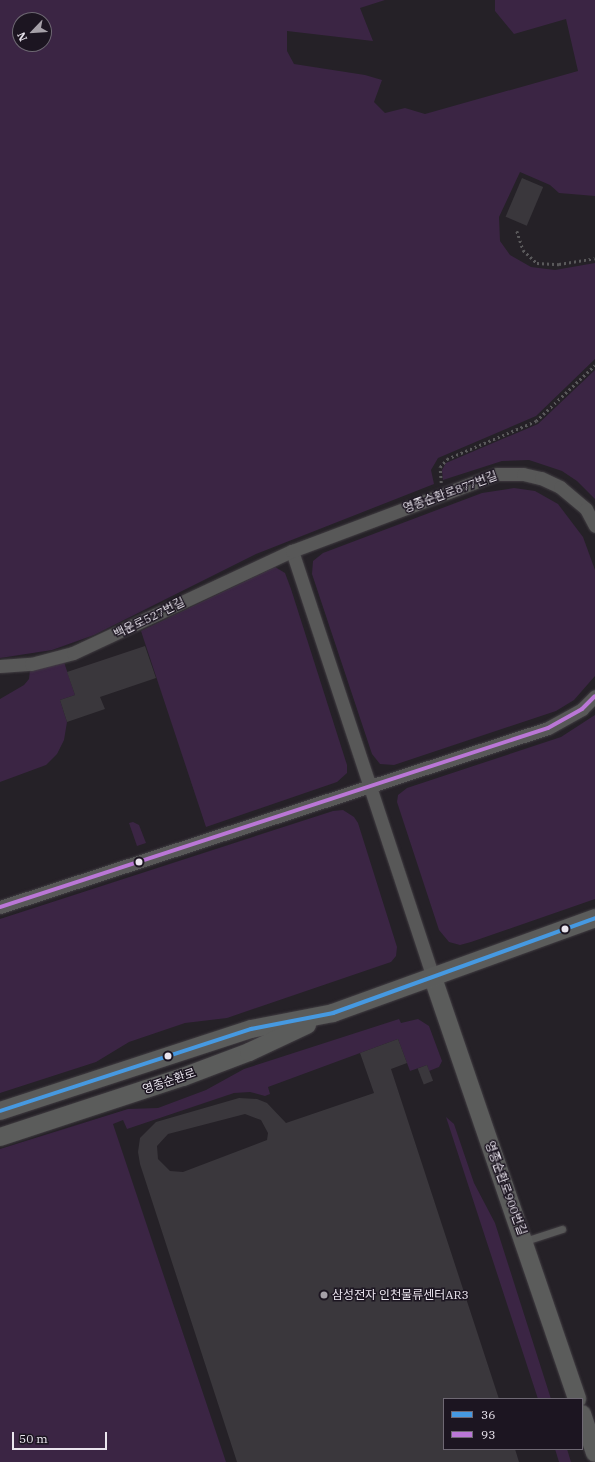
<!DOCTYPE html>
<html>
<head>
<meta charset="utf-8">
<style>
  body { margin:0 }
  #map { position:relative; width:595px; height:1462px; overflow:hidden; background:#252127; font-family:"IBM Plex Serif","Noto Sans KR",serif }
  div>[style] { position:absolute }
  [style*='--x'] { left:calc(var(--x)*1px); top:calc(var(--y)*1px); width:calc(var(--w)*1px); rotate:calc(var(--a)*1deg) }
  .green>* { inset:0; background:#3b2544 }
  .building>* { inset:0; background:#3a373c; transform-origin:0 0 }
  .path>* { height:2.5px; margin-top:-1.25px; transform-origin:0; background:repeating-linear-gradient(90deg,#5a595b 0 2px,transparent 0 5px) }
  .roads { filter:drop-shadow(0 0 1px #413d42) drop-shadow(0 0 1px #413d42) }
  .lane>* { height:7px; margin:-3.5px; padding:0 3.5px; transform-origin:3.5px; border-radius:3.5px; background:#585858 }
  .street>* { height:13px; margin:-6.5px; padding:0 6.5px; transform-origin:6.5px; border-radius:6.5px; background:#585858 }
  .secondary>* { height:18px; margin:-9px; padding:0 9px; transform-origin:9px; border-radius:9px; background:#5b5c5b }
  .bus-1>* { height:4px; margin:-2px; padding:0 2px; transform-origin:2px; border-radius:2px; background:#4699e1 }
  .bus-2>* { height:4px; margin:-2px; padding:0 2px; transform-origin:2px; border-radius:2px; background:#ba77d6 }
  .dots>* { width:11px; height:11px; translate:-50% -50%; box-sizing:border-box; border:2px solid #1c1521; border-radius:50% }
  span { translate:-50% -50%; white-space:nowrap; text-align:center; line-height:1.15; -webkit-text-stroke:3px #1c1521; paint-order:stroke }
  .street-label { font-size:12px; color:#eae5ee }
  .poi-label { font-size:12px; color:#eae5ee }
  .left { translate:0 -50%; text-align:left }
  .legend { position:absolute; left:443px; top:1398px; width:140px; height:52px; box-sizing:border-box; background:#1c1521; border:1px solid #6e6873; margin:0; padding:5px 7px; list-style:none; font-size:12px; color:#eae5ee }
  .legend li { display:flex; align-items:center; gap:8px; height:20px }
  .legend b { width:20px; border:1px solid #6e6873 }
  .north { position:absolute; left:12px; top:12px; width:40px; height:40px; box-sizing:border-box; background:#1c1521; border:1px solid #6e6873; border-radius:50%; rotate:245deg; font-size:11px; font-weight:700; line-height:16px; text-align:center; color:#eae5ee }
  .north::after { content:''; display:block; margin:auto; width:14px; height:18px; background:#a5a0a8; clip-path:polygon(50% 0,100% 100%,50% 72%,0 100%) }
  .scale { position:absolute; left:12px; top:1432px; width:95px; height:18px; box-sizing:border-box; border:2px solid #eae5ee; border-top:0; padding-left:5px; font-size:12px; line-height:14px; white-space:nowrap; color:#eae5ee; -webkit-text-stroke:3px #1c1521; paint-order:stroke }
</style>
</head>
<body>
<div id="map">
  <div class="green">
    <i style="clip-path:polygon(evenodd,0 0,385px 0,360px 8px,373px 41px,287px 31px,287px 51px,294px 64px,365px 75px,382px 80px,374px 102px,385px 113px,405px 108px,425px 114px,578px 71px,566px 19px,514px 34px,495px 11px,495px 0,595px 0,595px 196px,559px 193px,550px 185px,520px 172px,499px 217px,500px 241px,510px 255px,531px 267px,555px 270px,595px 263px,595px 359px,536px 416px,438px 458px,431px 470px,434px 484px,256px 554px,94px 635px,52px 650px,0 658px,0 0,20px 20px,44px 20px,44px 44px,20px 44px,20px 20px)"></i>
    <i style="clip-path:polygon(595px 370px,595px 499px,577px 481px,562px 471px,529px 460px,502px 461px,443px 480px,442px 470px,446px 463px,538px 424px)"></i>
    <i style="clip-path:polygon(514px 488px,535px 491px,558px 504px,583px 537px,595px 570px,595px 676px,574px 700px,556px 711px,394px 765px,380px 764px,372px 754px,312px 574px,313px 561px,323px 553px,482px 493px)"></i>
    <i style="clip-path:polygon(275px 567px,285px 573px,291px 589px,347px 765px,347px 773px,337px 782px,206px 827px,141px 631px)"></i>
    <i style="clip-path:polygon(64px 662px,75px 695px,60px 700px,67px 722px,64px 740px,57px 754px,46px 765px,0 782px,0 699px,24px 685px,29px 679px,30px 670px)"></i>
    <i style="clip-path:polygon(595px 715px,595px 899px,471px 942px,460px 945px,449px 942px,439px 930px,397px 802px,398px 795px,407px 788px,561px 737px)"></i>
    <i style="clip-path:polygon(343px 810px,354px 817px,358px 823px,397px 947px,396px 956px,391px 962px,227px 1018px,185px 1023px,129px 1042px,96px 1062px,0 1093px,0 919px,333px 811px)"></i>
    <i style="clip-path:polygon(133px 822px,139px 825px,146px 843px,137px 846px,129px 823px)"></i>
    <i style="clip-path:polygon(399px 1019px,401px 1023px,418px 1019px,429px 1026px,442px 1061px,439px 1067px,429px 1071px,427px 1065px,410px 1071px,398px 1039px,268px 1087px,270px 1094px,265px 1096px,250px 1092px,234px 1093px,127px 1129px,123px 1120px,113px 1124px,226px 1462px,0 1462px,0 1149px,128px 1109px,158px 1108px,206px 1090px,244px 1069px)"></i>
    <i style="clip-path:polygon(446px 1117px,454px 1124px,474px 1183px,495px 1223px,551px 1399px,538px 1399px)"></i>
    <i style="clip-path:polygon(555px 1449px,567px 1449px,571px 1462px,559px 1462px)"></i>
  </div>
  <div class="building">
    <i style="left:522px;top:178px;width:23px;height:42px;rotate:23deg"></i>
    <i style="clip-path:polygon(145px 646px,156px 678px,100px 697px,105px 709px,67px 722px,60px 700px,75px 695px,67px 672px)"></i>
    <i style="clip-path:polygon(evenodd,398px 1039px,407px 1063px,391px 1069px,499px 1399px,444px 1399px,444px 1449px,515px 1449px,519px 1462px,237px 1462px,140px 1164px,138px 1152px,140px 1138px,156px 1122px,239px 1098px,257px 1099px,267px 1103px,286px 1123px,374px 1093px,360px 1053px,398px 1039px,245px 1114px,261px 1120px,268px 1133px,267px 1140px,183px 1172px,170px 1171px,158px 1159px,157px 1146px,168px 1134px,245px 1114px)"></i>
    <i style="left:427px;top:1065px;width:17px;height:10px;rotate:69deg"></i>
  </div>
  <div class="path">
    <i style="--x:517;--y:231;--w:20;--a:72"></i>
    <i style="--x:523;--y:250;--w:19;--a:43"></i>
    <i style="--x:537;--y:263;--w:22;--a:3"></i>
    <i style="--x:559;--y:264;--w:36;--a:-9"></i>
    <i style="--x:441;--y:483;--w:16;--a:-94"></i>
    <i style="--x:440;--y:467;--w:11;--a:-49"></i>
    <i style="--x:447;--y:459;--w:97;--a:-23.1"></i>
    <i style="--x:536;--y:421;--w:81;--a:-43.5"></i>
  </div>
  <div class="roads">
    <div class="lane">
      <i style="--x:525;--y:1241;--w:39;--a:-18"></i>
    </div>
    <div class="street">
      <i style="--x:292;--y:551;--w:450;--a:71.7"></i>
      <i style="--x:0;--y:666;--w:31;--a:-4"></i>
      <i style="--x:31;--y:664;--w:43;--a:-14.7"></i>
      <i style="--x:73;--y:653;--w:242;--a:-25"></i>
      <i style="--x:292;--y:551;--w:219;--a:-20.6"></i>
      <i style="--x:497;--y:474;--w:26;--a:0"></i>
      <i style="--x:523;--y:474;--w:18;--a:13"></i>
      <i style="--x:541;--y:478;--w:21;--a:25"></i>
      <i style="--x:560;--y:487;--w:34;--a:40"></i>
      <i style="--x:586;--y:509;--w:19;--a:62"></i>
      <i style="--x:0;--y:907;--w:576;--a:-18.09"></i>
      <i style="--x:548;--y:728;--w:39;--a:-29"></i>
      <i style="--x:582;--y:709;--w:18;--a:-45"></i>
    </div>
    <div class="secondary">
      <i style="--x:433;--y:978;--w:445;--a:71.1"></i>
      <i style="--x:0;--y:1111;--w:264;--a:-18.1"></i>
      <i style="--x:251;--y:1029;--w:84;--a:-11"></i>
      <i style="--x:333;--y:1013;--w:279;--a:-19.9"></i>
      <i style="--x:0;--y:1137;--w:193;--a:-18.2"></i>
      <i style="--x:183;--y:1077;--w:71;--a:-20.7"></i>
      <i style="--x:249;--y:1052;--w:64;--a:-25"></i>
      <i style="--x:582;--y:1414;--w:41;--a:71.6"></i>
    </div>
  </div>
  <div class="bus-1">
    <i style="--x:0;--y:1111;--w:264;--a:-18.1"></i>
    <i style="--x:251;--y:1029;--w:84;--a:-11"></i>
    <i style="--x:333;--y:1013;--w:279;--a:-19.9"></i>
  </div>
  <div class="bus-2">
    <i style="--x:0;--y:907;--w:576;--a:-18.09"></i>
    <i style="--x:548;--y:728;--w:39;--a:-29"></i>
    <i style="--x:582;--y:709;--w:18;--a:-45"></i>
  </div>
  <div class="dots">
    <i style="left:139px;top:862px;background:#eae5ee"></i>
    <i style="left:565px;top:929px;background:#eae5ee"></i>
    <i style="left:168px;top:1056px;background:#eae5ee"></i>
    <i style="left:324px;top:1295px;background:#a5a0a8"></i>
  </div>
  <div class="street-label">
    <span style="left:450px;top:492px;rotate:-20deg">영종순환로877번길</span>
    <span style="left:149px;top:618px;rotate:-26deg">백운로527번길</span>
    <span style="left:169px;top:1081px;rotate:-19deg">영종순환로</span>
    <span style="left:506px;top:1188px;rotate:70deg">영종순환로900번길</span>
  </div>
  <div class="poi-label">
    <span class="left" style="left:332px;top:1295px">삼성전자 인천물류센터AR3</span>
  </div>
  <ul class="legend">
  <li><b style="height:5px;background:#4699e1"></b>36</li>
  <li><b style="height:5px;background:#ba77d6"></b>93</li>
  </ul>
  <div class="north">N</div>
  <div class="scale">50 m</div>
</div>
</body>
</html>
